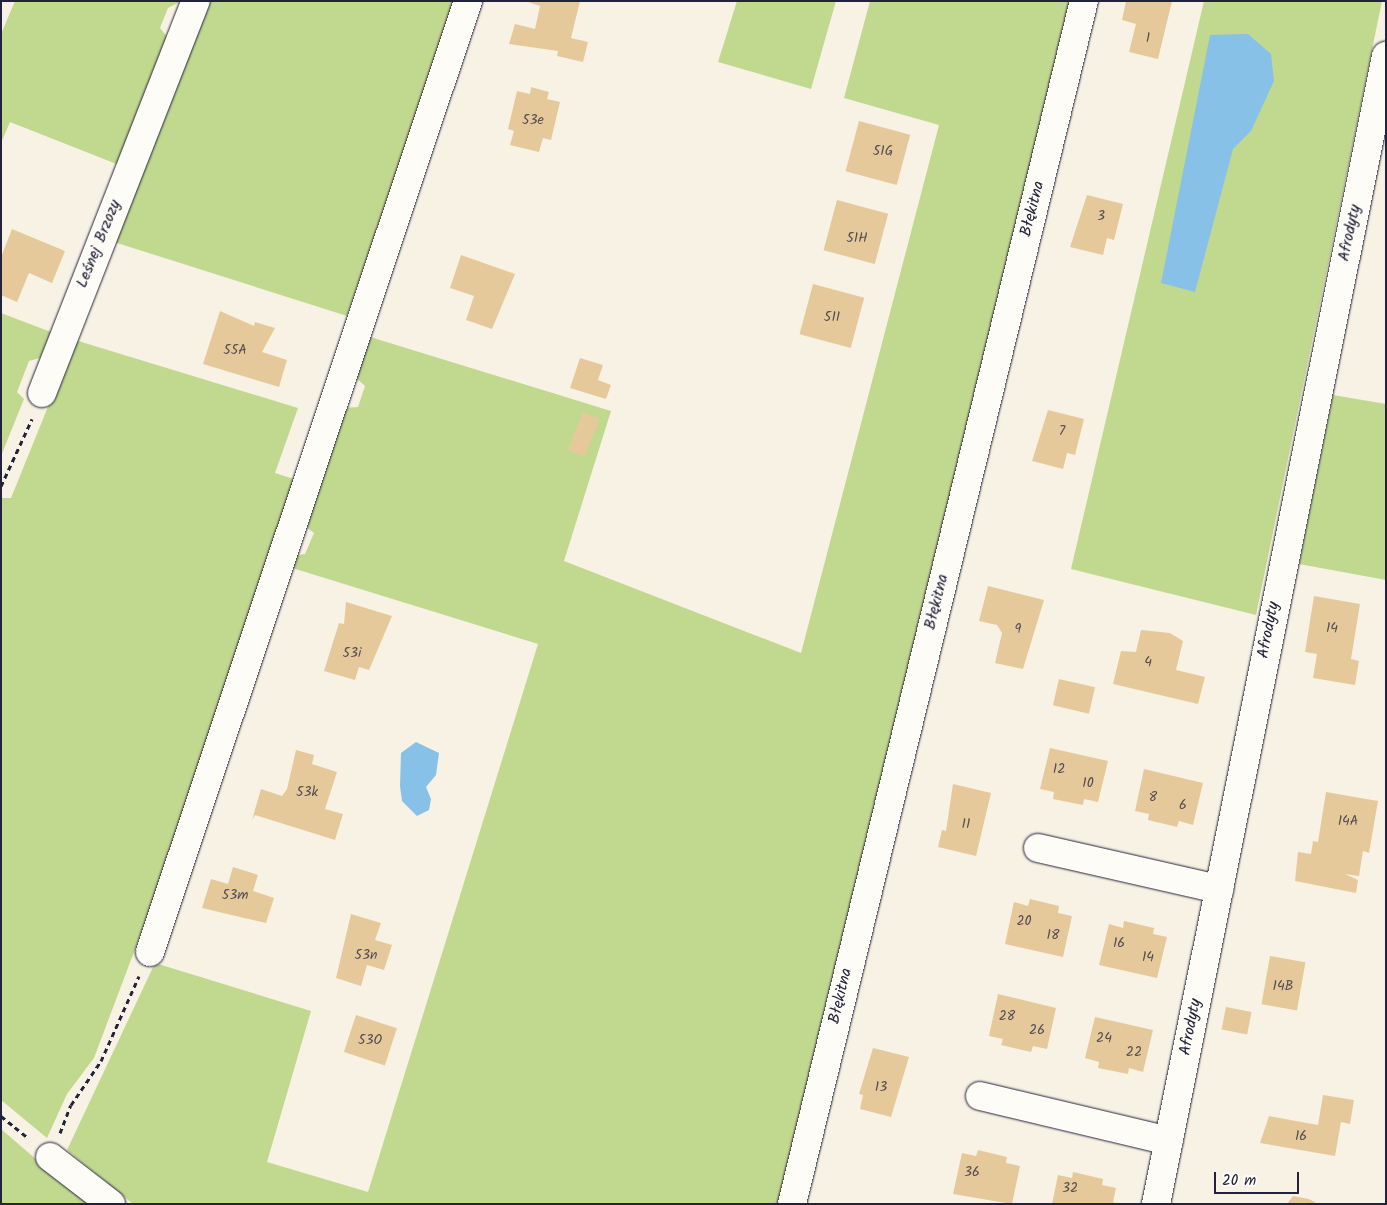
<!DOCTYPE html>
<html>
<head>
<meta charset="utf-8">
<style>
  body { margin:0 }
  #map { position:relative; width:1387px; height:1205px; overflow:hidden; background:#f8f2e4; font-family:Kalam,sans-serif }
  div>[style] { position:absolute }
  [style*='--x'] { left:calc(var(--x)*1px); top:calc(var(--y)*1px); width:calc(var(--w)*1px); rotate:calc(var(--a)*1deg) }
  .green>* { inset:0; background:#c0d98f }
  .water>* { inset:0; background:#88c1e7 }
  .building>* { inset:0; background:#e6c99a; transform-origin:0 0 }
  .path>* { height:3px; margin-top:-1.5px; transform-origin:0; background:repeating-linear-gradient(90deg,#22223b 0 5px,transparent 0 9px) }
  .roads { filter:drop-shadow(0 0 1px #22223b) drop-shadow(0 0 1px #22223b) }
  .minor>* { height:28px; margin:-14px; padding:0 14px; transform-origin:14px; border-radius:14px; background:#fdfcf7 }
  span { translate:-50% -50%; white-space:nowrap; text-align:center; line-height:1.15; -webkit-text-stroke:4.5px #fdfcf7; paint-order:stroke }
  .number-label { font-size:14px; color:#534c53 }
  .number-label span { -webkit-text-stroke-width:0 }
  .street-label { font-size:16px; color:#22223b }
  .frame { position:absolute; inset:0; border:2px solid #22223b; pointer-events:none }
  .scale { position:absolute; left:1214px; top:1172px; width:85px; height:22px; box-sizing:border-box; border:2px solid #22223b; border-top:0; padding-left:6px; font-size:15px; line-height:18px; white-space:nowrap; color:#22223b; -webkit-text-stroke:4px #fdfcf7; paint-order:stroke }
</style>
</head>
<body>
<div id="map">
  <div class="green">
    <i style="clip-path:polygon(15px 1px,182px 1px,168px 8px,160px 28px,168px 38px,119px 165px,10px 122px,1px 143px,1px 34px)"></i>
    <i style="clip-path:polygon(210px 1px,455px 1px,347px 316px,114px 242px)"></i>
    <i style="clip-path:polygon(737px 1px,836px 1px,811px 89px,718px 62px)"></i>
    <i style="clip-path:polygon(870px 1px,1074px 1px,781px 1204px,133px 1204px,67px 1150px,155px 963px,311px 1011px,267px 1162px,368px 1192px,538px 644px,289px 567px,293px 556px,305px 554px,314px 533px,302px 524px,343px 408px,358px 407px,365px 386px,354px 376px,367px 336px,611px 411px,564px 561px,801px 653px,939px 125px,844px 98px)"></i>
    <i style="clip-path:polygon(1204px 1px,1382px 1px,1256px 615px,1071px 569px)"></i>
    <i style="clip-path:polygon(1px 313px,51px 332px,40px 358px,29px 361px,17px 392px,24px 399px,1px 456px)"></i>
    <i style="clip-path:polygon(75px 340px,298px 408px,275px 473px,300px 481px,186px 814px,94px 1058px,67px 1094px,47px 1138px,1px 1100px,1px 498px,11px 498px)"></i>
    <i style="clip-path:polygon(1333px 395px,1386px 404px,1386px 580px,1299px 564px)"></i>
    <i style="clip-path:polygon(1px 1129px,88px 1204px,1px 1204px)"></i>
  </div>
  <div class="water">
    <i style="clip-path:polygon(1248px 34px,1271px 54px,1274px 81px,1251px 131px,1233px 149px,1195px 292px,1161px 283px,1210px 35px)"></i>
    <i style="clip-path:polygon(416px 742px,439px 753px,436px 775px,426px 787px,431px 799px,429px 810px,417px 816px,402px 801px,400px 786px,401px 753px)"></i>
  </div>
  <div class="building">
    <i style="clip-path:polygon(525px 1px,580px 1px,571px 38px,588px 42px,583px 62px,557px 56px,558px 51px,509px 44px,515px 24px,535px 29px,540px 6px)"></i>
    <i style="clip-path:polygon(1126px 1px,1172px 1px,1158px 59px,1129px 52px,1136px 24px,1122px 20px)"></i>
    <i style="clip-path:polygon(531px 87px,549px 92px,547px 99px,560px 102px,551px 140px,543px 138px,539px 152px,510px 145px,514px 131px,508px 129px,517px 91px,530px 94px)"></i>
    <i style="left:859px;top:121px;width:53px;height:52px;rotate:15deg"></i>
    <i style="clip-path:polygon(1087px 195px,1123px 204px,1114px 240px,1107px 238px,1103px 255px,1070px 247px)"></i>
    <i style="left:837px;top:200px;width:53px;height:52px;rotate:15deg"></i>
    <i style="clip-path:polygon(12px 229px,65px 251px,52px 283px,29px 273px,17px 302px,1px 295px,1px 257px)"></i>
    <i style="clip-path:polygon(461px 255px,515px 274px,492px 329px,466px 320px,474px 296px,450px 288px)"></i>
    <i style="left:813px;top:284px;width:53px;height:52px;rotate:15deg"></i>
    <i style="clip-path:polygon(220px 311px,254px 326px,255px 322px,275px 328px,262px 352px,287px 360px,279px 387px,203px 364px)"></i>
    <i style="clip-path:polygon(580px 358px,603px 365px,598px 380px,611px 385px,606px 399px,570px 388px)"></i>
    <i style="clip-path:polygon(1048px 410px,1084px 419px,1075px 455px,1067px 453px,1063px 469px,1032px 461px)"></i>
    <i style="left:583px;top:412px;width:18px;height:41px;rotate:22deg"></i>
    <i style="clip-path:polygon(988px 586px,1044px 600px,1023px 669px,995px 663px,1002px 633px,997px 625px,979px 621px)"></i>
    <i style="clip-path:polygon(1314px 596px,1360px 604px,1351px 659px,1359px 661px,1355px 685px,1313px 678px,1317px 654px,1305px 652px)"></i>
    <i style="clip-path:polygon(346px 602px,392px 616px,369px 670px,359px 667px,355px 680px,324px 671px,339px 623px,344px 624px)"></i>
    <i style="clip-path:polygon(1141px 630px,1170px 633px,1183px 641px,1176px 670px,1205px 677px,1198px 704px,1113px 684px,1121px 651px,1136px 652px)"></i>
    <i style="left:1059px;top:679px;width:37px;height:27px;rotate:13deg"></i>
    <i style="clip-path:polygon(1050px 748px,1108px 761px,1098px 802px,1084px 799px,1083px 805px,1053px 799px,1054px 792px,1040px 789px)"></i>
    <i style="clip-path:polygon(296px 750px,314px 755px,312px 764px,337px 772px,325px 809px,343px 814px,335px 840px,255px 815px,252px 820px,261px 789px,282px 796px,287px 789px)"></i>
    <i style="clip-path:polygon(1144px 769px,1203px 783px,1193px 825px,1179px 821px,1177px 827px,1148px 820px,1149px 814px,1135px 811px)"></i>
    <i style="clip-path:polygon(953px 784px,991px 793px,976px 856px,938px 847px,942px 830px,946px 831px)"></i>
    <i style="clip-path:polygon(1326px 792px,1378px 801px,1369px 853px,1363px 851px,1359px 876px,1345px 874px,1358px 880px,1356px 893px,1295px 881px,1298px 852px,1311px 854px,1313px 841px,1318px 842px)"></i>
    <i style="clip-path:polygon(233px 867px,258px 875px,253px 891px,274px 898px,266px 923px,202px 908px,211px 879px,228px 884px)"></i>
    <i style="clip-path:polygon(1030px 899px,1059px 906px,1058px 913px,1072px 916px,1063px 957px,1005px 944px,1014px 902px,1028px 906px)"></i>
    <i style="clip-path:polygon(351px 914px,381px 923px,375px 940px,392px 945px,384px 970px,367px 965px,361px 986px,336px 978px)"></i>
    <i style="clip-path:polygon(1124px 921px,1154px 928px,1153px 934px,1167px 937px,1157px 978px,1099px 965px,1109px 924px,1123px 928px)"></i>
    <i style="left:1270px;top:956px;width:36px;height:49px;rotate:10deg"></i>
    <i style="clip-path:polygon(998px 994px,1056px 1008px,1047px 1049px,1033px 1046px,1031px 1052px,1001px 1045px,1003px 1039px,989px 1036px)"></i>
    <i style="left:1226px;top:1007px;width:26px;height:23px;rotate:11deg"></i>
    <i style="left:356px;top:1015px;width:43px;height:39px;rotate:18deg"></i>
    <i style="clip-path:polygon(1095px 1017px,1153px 1030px,1143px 1072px,1129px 1068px,1128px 1074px,1098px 1068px,1099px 1062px,1085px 1058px)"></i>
    <i style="clip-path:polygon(873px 1048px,909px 1057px,891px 1117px,860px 1109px,863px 1095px,859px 1094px)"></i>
    <i style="clip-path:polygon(1323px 1095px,1354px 1100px,1350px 1124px,1341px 1122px,1335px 1156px,1260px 1143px,1269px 1116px,1318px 1125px)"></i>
    <i style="clip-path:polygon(978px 1150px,1007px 1157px,1006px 1163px,1020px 1166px,1012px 1204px,953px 1194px,962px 1153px,976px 1156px)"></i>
    <i style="clip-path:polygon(1073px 1172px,1103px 1179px,1102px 1185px,1116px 1188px,1113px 1202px,1118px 1204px,1052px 1204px,1058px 1175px,1072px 1178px)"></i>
    <i style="clip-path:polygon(1293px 1196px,1309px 1199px,1318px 1204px,1287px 1204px)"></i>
  </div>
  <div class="path">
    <i style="--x:1;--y:486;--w:74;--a:-65.2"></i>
    <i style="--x:1;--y:1116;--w:36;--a:39"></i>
    <i style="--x:60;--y:1133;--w:30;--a:-69"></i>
    <i style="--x:71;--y:1105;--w:53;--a:-55.7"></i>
    <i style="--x:101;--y:1061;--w:93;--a:-65.9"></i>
  </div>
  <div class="roads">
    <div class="minor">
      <i style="--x:42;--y:393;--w:421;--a:-68.6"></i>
      <i style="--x:1038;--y:848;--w:186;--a:12.8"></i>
      <i style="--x:150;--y:952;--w:1003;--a:-71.51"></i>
      <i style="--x:980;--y:1096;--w:194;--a:13.4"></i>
      <i style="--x:50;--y:1157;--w:77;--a:37.6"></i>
      <i style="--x:792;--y:1204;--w:1238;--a:-76.36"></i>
      <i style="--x:1156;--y:1204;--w:1171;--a:-78.67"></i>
    </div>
  </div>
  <div class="number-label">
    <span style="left:1148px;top:38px">1</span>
    <span style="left:533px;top:120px">53e</span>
    <span style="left:883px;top:151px">51G</span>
    <span style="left:1101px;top:216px">3</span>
    <span style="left:857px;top:238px">51H</span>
    <span style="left:832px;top:317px">51I</span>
    <span style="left:235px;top:350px">55A</span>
    <span style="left:1062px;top:431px">7</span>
    <span style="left:1332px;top:628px">14</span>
    <span style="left:1018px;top:629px">9</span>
    <span style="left:352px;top:653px">53i</span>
    <span style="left:1148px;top:662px">4</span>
    <span style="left:1059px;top:769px">12</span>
    <span style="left:1088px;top:783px">10</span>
    <span style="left:307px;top:792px">53k</span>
    <span style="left:1153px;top:797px">8</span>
    <span style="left:1183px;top:805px">6</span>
    <span style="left:1348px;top:821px">14A</span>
    <span style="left:966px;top:824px">11</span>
    <span style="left:235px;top:895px">53m</span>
    <span style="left:1024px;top:921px">20</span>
    <span style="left:1053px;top:935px">18</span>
    <span style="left:1119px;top:943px">16</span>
    <span style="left:366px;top:955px">53n</span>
    <span style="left:1148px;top:957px">14</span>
    <span style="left:1283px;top:986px">14B</span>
    <span style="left:1007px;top:1016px">28</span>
    <span style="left:1037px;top:1030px">26</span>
    <span style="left:1104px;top:1038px">24</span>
    <span style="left:370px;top:1040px">53O</span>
    <span style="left:1134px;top:1052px">22</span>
    <span style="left:881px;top:1087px">13</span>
    <span style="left:1301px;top:1136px">16</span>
    <span style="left:972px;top:1172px">36</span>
    <span style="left:1070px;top:1188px">32</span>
  </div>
  <div class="street-label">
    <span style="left:1033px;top:209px;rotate:-76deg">Błękitna</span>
    <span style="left:1350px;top:233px;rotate:-78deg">Afrodyty</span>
    <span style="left:99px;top:244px;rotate:-68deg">Leśnej Brzozy</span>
    <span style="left:937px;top:602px;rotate:-76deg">Błękitna</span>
    <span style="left:1269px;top:630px;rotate:-79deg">Afrodyty</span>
    <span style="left:841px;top:996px;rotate:-77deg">Błękitna</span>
    <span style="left:1191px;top:1027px;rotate:-79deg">Afrodyty</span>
  </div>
  <div class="frame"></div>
  <div class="scale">20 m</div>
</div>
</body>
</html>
